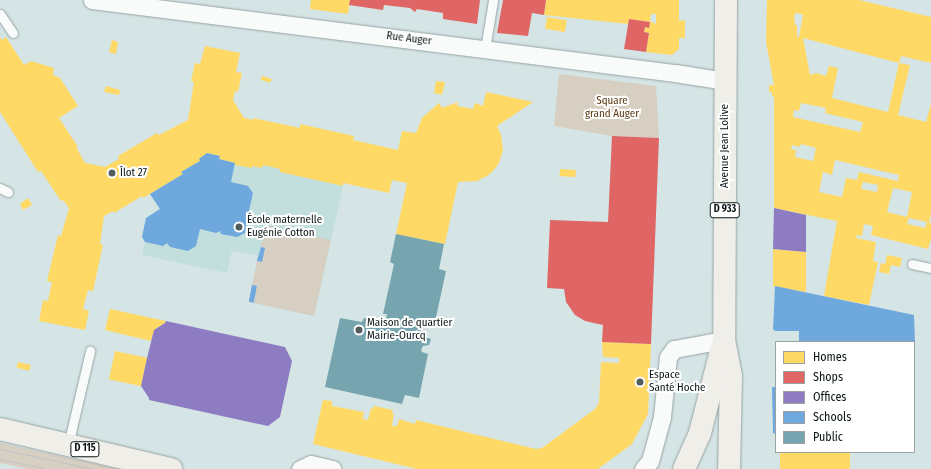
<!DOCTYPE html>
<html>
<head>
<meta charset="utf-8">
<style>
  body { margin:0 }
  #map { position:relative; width:931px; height:469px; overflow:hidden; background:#d5e5e5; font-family:"Fira Sans Condensed",sans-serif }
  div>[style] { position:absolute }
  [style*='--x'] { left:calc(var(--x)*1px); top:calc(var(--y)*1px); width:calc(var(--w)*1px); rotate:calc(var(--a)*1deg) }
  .built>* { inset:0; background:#c2dfde }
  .green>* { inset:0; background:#d7cfc2 }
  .homes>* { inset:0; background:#ffd966; transform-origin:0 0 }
  .shops>* { inset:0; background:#e06666 }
  .offices>* { inset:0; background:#8e7cc3 }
  .schools>* { inset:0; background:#6fa8dc; transform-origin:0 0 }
  .public>* { inset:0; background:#76a5af }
  .roads { filter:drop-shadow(0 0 1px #97a3a3) drop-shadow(0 0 1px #97a3a3) }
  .service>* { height:9px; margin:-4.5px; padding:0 4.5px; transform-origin:4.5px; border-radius:4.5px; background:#f9fbfb }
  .minor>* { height:17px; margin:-8.5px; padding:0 8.5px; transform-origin:8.5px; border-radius:8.5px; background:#f9fbfb }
  .primary>* { height:22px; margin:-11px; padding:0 11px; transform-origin:11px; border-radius:11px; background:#efeee9 }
  .tram>* { height:1px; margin:-0.5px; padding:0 0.5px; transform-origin:0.5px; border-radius:0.5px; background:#bfc4c4 }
  .dots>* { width:11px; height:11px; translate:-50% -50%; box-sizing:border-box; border:2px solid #fff; border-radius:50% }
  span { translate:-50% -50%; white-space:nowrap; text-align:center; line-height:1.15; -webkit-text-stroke:4px #fff; paint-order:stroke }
  .shield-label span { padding:1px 3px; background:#fff; border:1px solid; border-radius:3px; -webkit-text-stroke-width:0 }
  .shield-label { font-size:10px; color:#0b1515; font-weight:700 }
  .street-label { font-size:11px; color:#0b1515 }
  .park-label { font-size:11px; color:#5c360f }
  .poi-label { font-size:11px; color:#0b1515 }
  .left { translate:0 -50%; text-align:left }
  .legend { position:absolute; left:775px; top:341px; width:140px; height:112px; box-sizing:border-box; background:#fff; border:1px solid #9da1a1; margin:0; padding:5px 7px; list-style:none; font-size:12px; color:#0b1515 }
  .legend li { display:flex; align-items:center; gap:8px; height:20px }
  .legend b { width:20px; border:1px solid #9da1a1 }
</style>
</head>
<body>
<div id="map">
  <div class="built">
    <i style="clip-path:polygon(235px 163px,235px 165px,252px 168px,252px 166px,262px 168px,263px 165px,280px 169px,280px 172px,343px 186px,314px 316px,249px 302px,258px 256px,232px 251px,227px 273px,142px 255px,145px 242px,142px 237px,146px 218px,159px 209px,150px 194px,183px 174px)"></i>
  </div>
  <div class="green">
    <i style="clip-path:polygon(559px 74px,656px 86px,659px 138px,612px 136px,554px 126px)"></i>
    <i style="clip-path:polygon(265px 225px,331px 240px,314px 316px,254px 303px,257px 286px,252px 285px,257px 261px,262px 262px,265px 248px,261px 247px)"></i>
    <i style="clip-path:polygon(0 443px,119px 469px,27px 469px,0 463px)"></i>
  </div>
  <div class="homes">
    <i style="clip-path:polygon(311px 0,350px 0,348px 14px,310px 9px)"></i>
    <i style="clip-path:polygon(evenodd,546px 0,679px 0,679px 21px,685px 20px,685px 38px,679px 38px,679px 49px,672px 55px,646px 52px,649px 33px,644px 32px,645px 27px,649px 28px,650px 22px,629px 19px,628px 24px,544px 15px,546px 0,651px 14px,656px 14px,656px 24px,650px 21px,651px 14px)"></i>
    <i style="clip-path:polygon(evenodd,767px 0,859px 0,931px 17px,931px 63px,901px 56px,899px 63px,910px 65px,898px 115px,926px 122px,931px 104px,931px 213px,929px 223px,931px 223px,931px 239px,928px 249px,871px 235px,873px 226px,864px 224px,862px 236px,857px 235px,856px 238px,876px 242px,873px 261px,878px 262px,869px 305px,824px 296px,837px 221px,774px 208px,774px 97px,772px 96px,772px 92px,769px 92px,769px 85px,774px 85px,766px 42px,767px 0,797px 13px,803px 15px,799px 37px,797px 37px,797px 25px,795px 25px,794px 15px,797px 13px,767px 0,803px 38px,899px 63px,888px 112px,832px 98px,838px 68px,829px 66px,826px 76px,816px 73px,810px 75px,803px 38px,767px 0,801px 103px,826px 108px,825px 113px,863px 122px,860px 132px,793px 117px,794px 110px,799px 111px,801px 103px,767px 0,801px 144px,816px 148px,813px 161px,795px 157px,796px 150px,791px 149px,792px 145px,800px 147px,801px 144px,767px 0,835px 160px,899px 175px,898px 181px,859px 172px,857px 180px,846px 178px,842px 197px,819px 192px,823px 172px,832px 175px,835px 160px,767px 0,863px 182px,878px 185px,877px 192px,861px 189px,863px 182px,767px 0,893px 188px,912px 192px,907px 217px,887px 212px,893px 188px,767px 0,909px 218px,927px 222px,925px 228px,907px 224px,909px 218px)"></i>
    <i style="left:547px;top:17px;width:20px;height:12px;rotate:9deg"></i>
    <i style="clip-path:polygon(0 37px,2px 40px,6px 37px,24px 65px,31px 61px,54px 68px,53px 75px,60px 78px,78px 106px,59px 118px,78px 147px,76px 147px,85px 163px,105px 167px,119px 159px,118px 156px,157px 133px,159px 135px,188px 120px,194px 82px,191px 81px,195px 63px,200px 64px,205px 46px,240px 53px,236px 72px,242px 73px,238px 92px,235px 91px,233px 100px,244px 118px,253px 120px,253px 118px,300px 128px,300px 124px,354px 136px,353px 140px,398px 150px,402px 131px,416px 133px,422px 118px,439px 103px,442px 108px,458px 102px,457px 106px,473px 109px,475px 103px,483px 106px,486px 92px,533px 102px,497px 126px,501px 135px,503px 150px,499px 163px,493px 171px,487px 176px,477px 181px,458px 182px,445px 244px,396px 234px,407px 183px,392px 180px,389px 193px,343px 183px,343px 186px,280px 172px,280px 169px,263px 165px,262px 168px,252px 166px,252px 168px,235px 165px,235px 163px,219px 159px,220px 156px,207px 153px,199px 159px,200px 161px,181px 172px,183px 174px,143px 198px,142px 196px,114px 213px,113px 211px,104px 216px,100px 244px,103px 245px,93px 291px,88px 290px,83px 309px,89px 311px,85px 330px,39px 321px,43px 300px,48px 301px,52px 282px,47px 281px,58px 235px,61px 236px,69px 208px,63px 200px,61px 201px,41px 171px,38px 172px,0 112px)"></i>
    <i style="clip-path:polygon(112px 40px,118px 42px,116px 54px,109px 52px)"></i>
    <i style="left:262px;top:76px;width:10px;height:4px;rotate:17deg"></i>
    <i style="clip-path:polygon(436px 81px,445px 82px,442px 95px,434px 93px)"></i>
    <i style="clip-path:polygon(106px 86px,120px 90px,119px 95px,104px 92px)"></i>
    <i style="left:560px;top:169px;width:16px;height:7px;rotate:4deg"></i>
    <i style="clip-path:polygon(28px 198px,32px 205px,23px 210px,20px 204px)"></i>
    <i style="clip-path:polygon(773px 249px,806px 252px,806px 292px,773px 286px)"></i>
    <i style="clip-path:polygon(887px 255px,902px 258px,900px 267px,891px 265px,889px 274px,879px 272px,881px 263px,885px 264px)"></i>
    <i style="clip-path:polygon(110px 309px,166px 321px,165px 323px,154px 330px,151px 341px,105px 330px)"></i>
    <i style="clip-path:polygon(602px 342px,651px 344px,648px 414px,632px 444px,598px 469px,417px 469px,313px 444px,323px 400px,332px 401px,332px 406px,364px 412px,363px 419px,368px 420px,371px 408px,373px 409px,374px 406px,393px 410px,392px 413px,394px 414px,392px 426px,397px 426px,399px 419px,415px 424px,416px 420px,536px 449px,542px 448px,595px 409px,599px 403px,601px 362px,619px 363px,619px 358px,603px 357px)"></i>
    <i style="left:115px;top:351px;width:33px;height:29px;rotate:12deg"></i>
    <i style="left:18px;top:362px;width:13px;height:6px;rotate:13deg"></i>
    <i style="left:780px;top:452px;width:70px;height:17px"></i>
  </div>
  <div class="shops">
    <i style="clip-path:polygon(350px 0,480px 0,477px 24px,443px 19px,443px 13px,417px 9px,415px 12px,410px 8px,384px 5px,383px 10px,349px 5px)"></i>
    <i style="clip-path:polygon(503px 0,546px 0,544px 15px,532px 13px,528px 36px,497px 33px)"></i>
    <i style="clip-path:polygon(629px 19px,650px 22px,649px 28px,645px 27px,644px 32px,649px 33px,646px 52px,624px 49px)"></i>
    <i style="clip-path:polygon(612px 136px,659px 138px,651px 344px,602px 342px,603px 325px,585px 321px,575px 315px,566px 302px,564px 289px,547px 288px,550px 220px,608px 222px)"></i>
  </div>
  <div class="offices">
    <i style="clip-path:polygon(774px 208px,806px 215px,806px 252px,773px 249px)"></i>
    <i style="clip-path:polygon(166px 321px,285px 347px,292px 361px,280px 417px,268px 426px,149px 400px,149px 398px,141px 386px,147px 358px,154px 330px,165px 323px)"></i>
  </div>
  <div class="schools">
    <i style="clip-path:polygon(207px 153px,220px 156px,219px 159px,235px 163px,231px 182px,248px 186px,253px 193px,249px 211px,246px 212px,248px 216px,245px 233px,237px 237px,221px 234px,220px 231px,216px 233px,200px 229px,196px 246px,188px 251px,170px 247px,167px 243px,163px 246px,145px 242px,142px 237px,146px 218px,160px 209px,150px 194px,183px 174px,181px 172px,200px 161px,199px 159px)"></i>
    <i style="clip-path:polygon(261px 247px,265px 248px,262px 262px,257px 261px)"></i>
    <i style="left:252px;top:285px;width:5px;height:17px;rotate:11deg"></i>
    <i style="clip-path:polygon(775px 286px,914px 315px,915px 342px,799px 342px,799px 331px,775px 331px,773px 329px)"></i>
    <i style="clip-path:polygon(772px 387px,776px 387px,776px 434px,773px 433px)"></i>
  </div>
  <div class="public">
    <i style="clip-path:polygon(396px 234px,444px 244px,439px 269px,446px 271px,435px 322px,428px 320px,426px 328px,422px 327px,420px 335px,431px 339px,429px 345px,423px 346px,421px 350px,422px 352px,428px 354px,419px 398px,405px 395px,402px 404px,325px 387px,340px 318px,362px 322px,364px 318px,385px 322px,387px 314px,383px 314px,394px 264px,390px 262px)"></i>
  </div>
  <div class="roads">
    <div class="service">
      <i style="--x:0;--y:14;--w:23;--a:56"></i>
      <i style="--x:485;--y:49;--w:50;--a:-80.7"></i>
      <i style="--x:0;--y:188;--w:9;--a:27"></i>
      <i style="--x:912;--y:264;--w:19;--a:12"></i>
      <i style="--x:68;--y:445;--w:97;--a:-76.8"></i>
    </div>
    <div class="minor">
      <i style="--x:92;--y:0;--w:588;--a:7.14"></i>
      <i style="--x:675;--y:73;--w:52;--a:8.9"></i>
      <i style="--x:300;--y:469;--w:12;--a:-24"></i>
      <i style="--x:311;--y:464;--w:22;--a:13"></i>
      <i style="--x:643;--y:469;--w:11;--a:-49"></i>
      <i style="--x:650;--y:461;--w:46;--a:-74.7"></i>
      <i style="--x:662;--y:417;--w:60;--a:-84.3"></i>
      <i style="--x:668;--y:357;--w:10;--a:-53"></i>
      <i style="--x:674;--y:349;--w:51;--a:-10.2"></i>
    </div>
    <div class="primary">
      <i style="--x:726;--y:0;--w:340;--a:90.3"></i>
      <i style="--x:724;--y:340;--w:37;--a:79"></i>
      <i style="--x:731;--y:376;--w:93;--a:91.2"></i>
      <i style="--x:0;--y:429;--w:176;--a:13.2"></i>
      <i style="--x:684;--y:469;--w:39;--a:-66"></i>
      <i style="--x:700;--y:433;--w:89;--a:-75.7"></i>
    </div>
  </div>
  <div class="tram">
    <i style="--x:0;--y:449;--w:96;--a:12"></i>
    <i style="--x:0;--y:459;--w:48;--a:12"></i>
  </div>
  <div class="dots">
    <i style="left:112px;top:173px;background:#525e5e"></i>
    <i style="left:239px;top:227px;background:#525e5e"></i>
    <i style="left:359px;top:330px;background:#525e5e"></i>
    <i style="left:640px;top:382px;background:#525e5e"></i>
  </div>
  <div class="shield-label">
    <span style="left:725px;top:210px">D 933</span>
    <span style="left:85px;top:449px">D 115</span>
  </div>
  <div class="street-label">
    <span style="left:409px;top:39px;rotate:7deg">Rue Auger</span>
    <span style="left:725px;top:146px;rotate:-90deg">Avenue Jean Lolive</span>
  </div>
  <div class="park-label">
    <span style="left:612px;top:108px">Square<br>grand Auger</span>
  </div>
  <div class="poi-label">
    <span class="left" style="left:120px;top:173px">Îlot 27</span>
    <span class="left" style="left:247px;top:227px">École maternelle<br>Eugénie Cotton</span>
    <span class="left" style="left:367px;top:330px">Maison de quartier<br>Mairie-Ourcq</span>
    <span class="left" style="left:649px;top:382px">Espace<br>Santé Hoche</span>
  </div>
  <ul class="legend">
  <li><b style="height:11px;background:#ffd966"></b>Homes</li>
  <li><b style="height:11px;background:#e06666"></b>Shops</li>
  <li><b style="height:11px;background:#8e7cc3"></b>Offices</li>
  <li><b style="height:11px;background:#6fa8dc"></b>Schools</li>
  <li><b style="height:11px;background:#76a5af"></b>Public</li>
  </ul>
</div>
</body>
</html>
